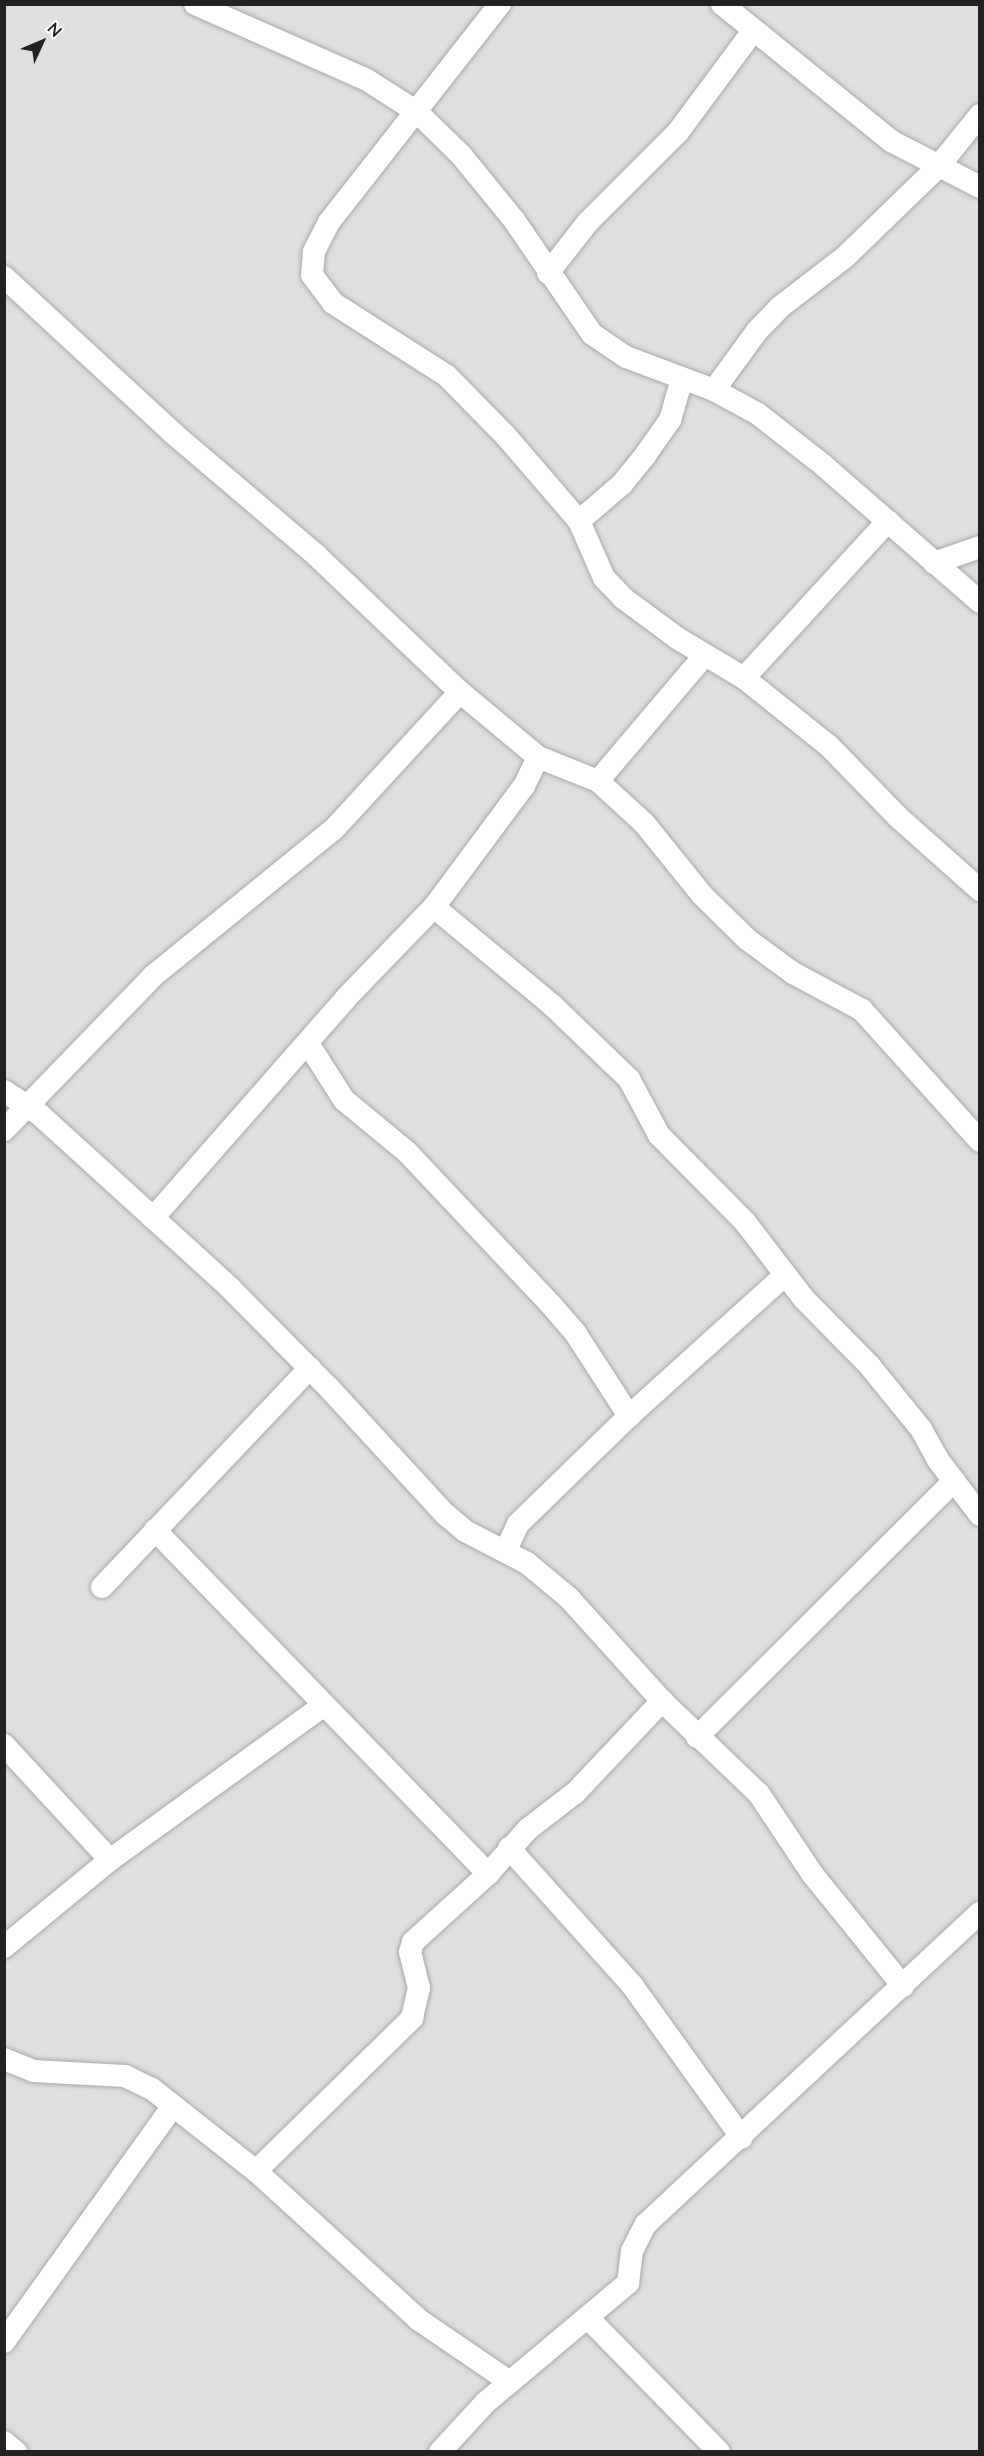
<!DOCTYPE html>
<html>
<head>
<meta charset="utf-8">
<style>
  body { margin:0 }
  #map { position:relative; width:984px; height:2456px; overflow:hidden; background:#f2efe9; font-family:Lato,sans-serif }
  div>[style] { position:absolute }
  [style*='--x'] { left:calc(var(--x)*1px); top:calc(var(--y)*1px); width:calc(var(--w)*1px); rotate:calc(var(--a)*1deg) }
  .residential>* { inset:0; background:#e0dfdf; transform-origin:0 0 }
  .roads { filter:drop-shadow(0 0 2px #a9a9a9) drop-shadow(0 0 2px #a9a9a9) }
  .street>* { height:22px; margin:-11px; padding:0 11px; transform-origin:11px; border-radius:11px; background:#fff }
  span { translate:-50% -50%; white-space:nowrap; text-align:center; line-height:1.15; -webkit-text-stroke:4.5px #fff; paint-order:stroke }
  .frame { position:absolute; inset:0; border:6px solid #222; pointer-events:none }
  .north { position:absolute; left:12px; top:12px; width:60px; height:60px; -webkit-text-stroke:4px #fff; paint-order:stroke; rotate:46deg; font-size:16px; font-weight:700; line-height:24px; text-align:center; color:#222 }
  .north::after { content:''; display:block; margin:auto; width:21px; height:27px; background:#222; clip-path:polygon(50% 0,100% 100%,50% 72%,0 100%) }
</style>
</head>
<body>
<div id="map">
  <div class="residential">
    <i style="left:5px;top:5px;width:974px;height:2446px"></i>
  </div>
  <div class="roads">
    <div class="street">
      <i style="--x:195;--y:4;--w:188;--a:23.8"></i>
      <i style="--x:367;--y:80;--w:59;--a:32.6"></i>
      <i style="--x:417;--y:112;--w:62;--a:44.3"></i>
      <i style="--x:461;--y:155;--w:84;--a:50.8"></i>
      <i style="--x:514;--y:220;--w:138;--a:55.6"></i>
      <i style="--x:592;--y:334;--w:41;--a:34.1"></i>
      <i style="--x:626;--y:357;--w:94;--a:20.6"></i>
      <i style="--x:714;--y:390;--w:50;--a:28.6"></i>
      <i style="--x:758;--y:414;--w:83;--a:38.1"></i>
      <i style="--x:823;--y:465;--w:208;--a:41.1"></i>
      <i style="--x:500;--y:4;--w:277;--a:128.1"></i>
      <i style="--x:329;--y:222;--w:34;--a:117"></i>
      <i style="--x:314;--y:252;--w:23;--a:95"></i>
      <i style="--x:312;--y:275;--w:35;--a:53"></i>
      <i style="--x:333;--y:303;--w:135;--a:32.6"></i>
      <i style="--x:447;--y:376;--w:83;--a:45.5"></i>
      <i style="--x:505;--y:435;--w:113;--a:49.3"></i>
      <i style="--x:579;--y:521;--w:62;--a:66.3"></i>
      <i style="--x:604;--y:578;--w:28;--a:46"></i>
      <i style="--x:623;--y:598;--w:67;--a:36.5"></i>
      <i style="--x:677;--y:638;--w:78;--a:30.8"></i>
      <i style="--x:744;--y:678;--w:109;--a:38.7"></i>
      <i style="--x:829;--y:746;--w:99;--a:45.8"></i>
      <i style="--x:898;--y:817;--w:110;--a:41.7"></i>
      <i style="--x:722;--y:4;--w:218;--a:39"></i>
      <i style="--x:891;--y:141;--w:100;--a:27.3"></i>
      <i style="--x:548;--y:273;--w:65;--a:-51.9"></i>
      <i style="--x:588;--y:222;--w:127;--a:-45"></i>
      <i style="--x:678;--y:132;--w:126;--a:-53.4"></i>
      <i style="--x:4;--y:277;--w:231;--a:42.7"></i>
      <i style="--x:174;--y:434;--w:187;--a:40.4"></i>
      <i style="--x:316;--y:555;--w:199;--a:43.6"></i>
      <i style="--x:460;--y:692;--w:102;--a:39.8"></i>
      <i style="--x:538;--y:757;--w:65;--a:21.8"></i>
      <i style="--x:598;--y:781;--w:62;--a:42.4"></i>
      <i style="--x:644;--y:823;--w:92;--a:51.1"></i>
      <i style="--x:702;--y:895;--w:64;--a:44.4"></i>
      <i style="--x:748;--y:940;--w:56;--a:36.3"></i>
      <i style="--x:793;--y:973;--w:78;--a:28.2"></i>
      <i style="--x:862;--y:1010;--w:176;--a:48"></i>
      <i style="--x:714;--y:390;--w:73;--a:-53.9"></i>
      <i style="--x:757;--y:331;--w:33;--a:-46"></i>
      <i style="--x:780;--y:307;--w:82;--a:-37.6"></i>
      <i style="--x:845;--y:257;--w:129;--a:-44.1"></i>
      <i style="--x:938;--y:167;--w:67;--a:-51.1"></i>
      <i style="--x:579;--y:521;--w:57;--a:-40.7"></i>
      <i style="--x:622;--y:484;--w:38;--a:-51"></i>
      <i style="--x:646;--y:454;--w:42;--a:-54.8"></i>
      <i style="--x:670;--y:420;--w:43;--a:-73.7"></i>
      <i style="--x:934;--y:563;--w:49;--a:-19.2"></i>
      <i style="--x:744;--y:678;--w:213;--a:-47.5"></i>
      <i style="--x:598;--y:781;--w:165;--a:-49.7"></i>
      <i style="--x:434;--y:907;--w:153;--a:39.7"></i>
      <i style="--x:552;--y:1005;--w:107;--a:43.9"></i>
      <i style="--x:629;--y:1079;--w:64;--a:61.8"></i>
      <i style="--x:659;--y:1135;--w:122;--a:45.3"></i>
      <i style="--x:745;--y:1222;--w:97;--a:52.5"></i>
      <i style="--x:804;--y:1299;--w:93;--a:45.4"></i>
      <i style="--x:869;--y:1365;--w:82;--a:50.9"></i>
      <i style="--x:921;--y:1429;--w:35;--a:61"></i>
      <i style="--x:938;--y:1460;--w:69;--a:52.6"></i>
      <i style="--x:309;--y:1045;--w:65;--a:57.5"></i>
      <i style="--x:344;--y:1100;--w:82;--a:39.5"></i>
      <i style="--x:407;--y:1152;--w:212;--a:46.7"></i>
      <i style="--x:552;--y:1306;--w:37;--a:49"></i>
      <i style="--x:576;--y:1334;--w:98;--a:57.1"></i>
      <i style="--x:4;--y:1091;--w:42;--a:33.3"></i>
      <i style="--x:39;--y:1114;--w:260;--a:42.3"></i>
      <i style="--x:231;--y:1289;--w:139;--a:45.3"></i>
      <i style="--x:329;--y:1388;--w:171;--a:47.4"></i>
      <i style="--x:445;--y:1514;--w:26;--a:40"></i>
      <i style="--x:465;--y:1531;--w:70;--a:27.3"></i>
      <i style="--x:527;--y:1563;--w:55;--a:39.8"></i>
      <i style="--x:569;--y:1598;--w:139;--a:47.9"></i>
      <i style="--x:662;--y:1701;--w:134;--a:43.8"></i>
      <i style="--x:759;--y:1794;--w:97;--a:56.3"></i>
      <i style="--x:813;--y:1875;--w:143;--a:51"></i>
      <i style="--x:4;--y:1130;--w:214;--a:-45.9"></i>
      <i style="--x:153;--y:976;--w:233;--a:-39.1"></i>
      <i style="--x:334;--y:829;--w:186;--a:-47.4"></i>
      <i style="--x:153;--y:1218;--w:294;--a:-48.7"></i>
      <i style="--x:347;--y:997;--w:125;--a:-46"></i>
      <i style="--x:434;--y:907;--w:151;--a:-53.4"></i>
      <i style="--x:524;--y:786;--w:32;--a:-64"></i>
      <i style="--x:155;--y:1530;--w:479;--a:45.9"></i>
      <i style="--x:506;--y:1550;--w:29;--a:-65"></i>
      <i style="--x:518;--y:1524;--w:155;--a:-44.2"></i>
      <i style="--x:629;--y:1416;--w:210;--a:-42.1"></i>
      <i style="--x:102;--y:1587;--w:302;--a:-46.5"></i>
      <i style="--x:697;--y:1737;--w:363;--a:-44.9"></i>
      <i style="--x:4;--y:1745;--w:156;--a:47.3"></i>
      <i style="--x:509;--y:1848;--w:184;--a:48.1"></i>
      <i style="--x:632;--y:1985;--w:188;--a:54.3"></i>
      <i style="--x:4;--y:1947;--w:137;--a:-39.4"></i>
      <i style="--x:110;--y:1860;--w:264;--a:-35.9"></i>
      <i style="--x:4;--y:2059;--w:31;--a:22"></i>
      <i style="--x:33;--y:2071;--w:92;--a:3.1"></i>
      <i style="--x:125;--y:2076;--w:30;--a:26"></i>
      <i style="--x:152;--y:2089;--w:132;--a:38.3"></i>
      <i style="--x:256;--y:2171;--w:221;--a:42.4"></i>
      <i style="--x:419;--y:2320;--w:110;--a:34.3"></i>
      <i style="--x:256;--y:2171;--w:219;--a:-44.4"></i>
      <i style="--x:412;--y:2018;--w:31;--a:-77"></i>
      <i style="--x:419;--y:1988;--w:37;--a:-104"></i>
      <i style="--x:410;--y:1952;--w:10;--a:-73"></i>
      <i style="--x:413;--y:1942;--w:101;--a:-42.2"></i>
      <i style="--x:488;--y:1874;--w:60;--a:-48.4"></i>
      <i style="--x:528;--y:1829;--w:59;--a:-37.5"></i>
      <i style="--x:575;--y:1793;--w:127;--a:-46.6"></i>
      <i style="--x:588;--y:2318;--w:187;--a:45.6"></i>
      <i style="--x:4;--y:2342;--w:290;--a:-54.4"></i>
      <i style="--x:4;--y:2442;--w:16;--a:40"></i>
      <i style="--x:440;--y:2452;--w:67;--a:-47.4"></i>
      <i style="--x:485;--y:2403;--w:187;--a:-40"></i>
      <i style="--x:628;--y:2283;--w:32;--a:-83"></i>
      <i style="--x:632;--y:2251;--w:30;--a:-63"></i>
      <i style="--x:646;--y:2224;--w:456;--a:-43"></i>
    </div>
  </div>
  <div class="frame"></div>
  <div class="north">N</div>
</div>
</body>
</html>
